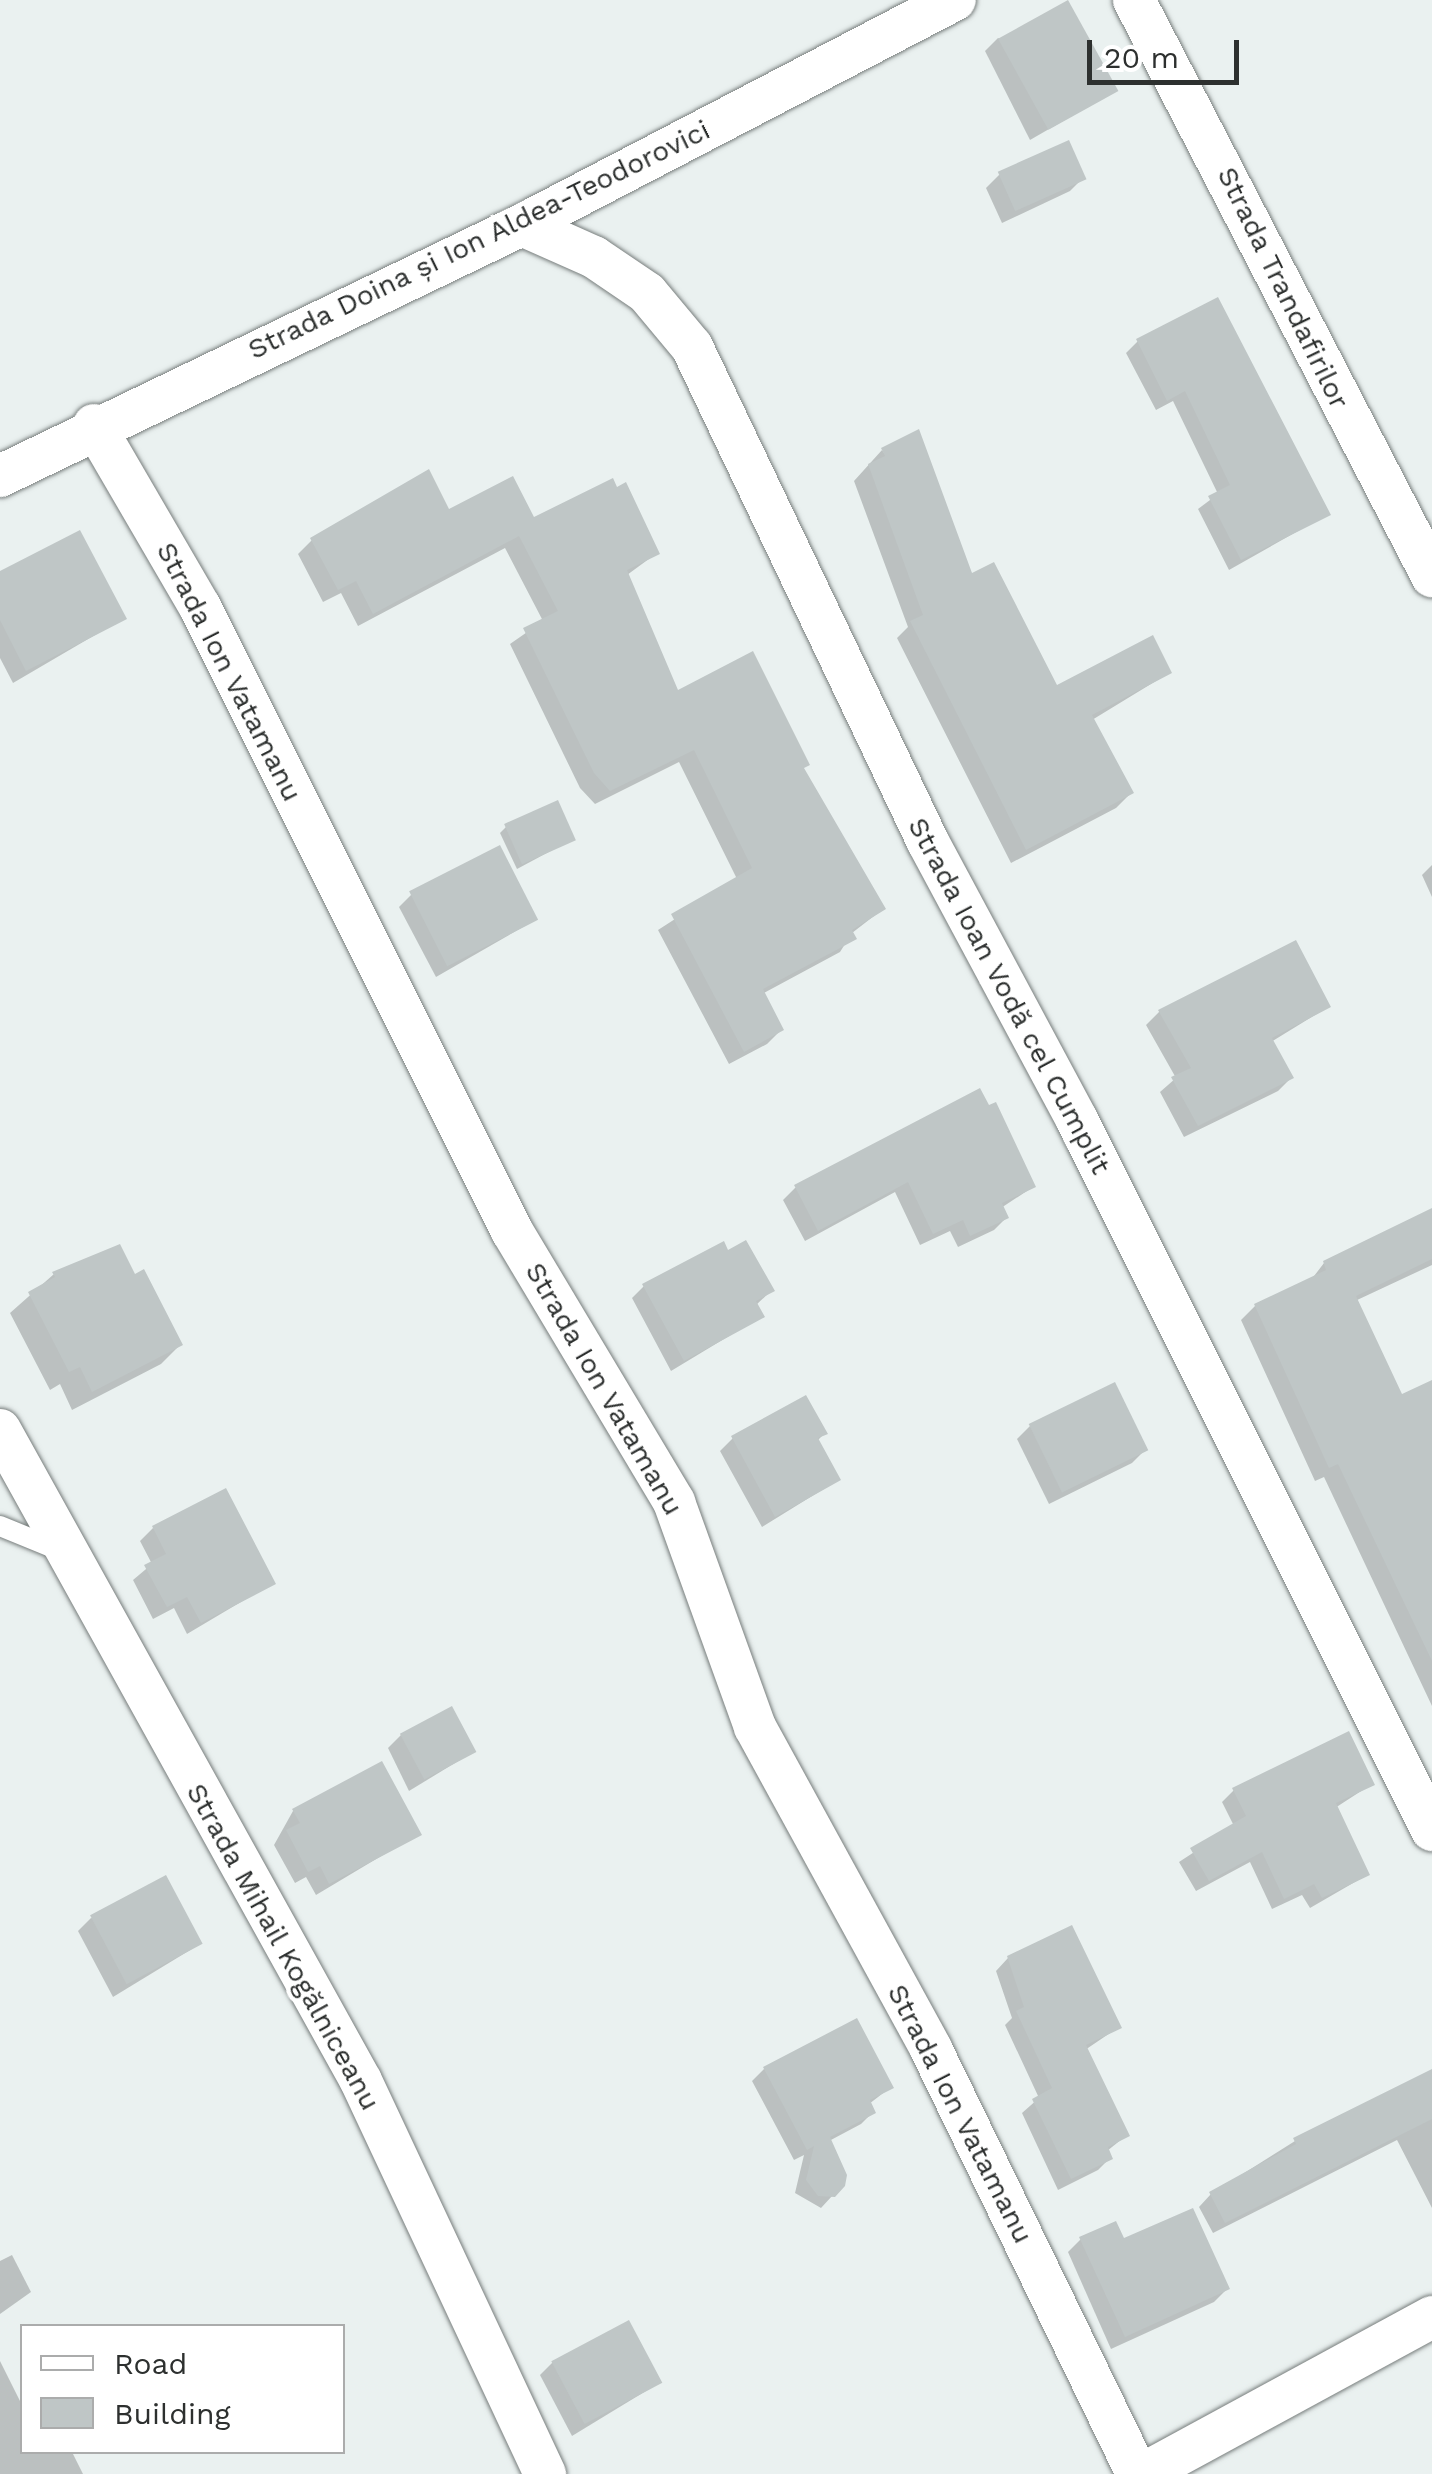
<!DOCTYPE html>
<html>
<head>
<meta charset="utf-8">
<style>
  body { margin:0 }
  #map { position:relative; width:1432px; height:2474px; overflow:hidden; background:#eaf1f0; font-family:"Work Sans",sans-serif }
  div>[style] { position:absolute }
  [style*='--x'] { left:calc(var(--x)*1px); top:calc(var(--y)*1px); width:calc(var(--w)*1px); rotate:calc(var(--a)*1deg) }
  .shadow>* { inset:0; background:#0003 }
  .building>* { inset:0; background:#bfc6c6; transform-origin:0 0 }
  .roads { filter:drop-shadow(0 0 2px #777d7c) drop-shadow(0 0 2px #777d7c) }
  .service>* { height:20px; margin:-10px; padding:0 10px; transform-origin:10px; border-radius:10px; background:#fff }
  .minor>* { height:42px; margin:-21px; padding:0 21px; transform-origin:21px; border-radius:21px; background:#fff }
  span { translate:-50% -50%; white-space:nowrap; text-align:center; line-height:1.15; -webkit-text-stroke:9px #fff; paint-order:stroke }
  .street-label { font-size:28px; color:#2d302f }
  .legend { position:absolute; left:20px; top:2324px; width:325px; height:130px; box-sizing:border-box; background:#fff; border:2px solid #abacac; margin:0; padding:12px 18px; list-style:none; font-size:30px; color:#2d302f }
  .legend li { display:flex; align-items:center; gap:20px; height:50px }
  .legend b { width:50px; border:2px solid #abacac }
  .scale { position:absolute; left:1087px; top:40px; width:152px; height:45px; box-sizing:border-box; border:5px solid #2d302f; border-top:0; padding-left:12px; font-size:30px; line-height:35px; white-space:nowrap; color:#2d302f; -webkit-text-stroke:8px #fff; paint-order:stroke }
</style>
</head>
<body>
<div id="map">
  <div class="shadow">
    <i style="clip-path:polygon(998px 38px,1115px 91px,1030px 140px,985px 51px)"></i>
    <i style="clip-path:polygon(999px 175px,1083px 178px,1070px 191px,1002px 223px,986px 188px)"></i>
    <i style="clip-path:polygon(1138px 341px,1328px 514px,1229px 570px,1198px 509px,1218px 494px,1173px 401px,1156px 410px,1126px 353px)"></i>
    <i style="clip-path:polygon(882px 450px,1056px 689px,1169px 673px,1092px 720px,1131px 793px,1116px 808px,1011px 863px,897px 638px,908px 627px,854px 481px)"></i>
    <i style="clip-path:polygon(448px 513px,533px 520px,657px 553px,627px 575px,677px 694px,802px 769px,883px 909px,852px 933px,840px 952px,762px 994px,781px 1030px,767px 1044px,729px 1064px,658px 930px,737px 879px,679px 762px,595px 804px,580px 788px,510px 644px,543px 621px,505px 548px,358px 626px,341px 593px,323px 602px,298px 554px,312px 540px)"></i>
    <i style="clip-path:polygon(0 574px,124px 618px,13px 683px,0 658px)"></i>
    <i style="clip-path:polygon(506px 827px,573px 839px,517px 869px,500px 833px)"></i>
    <i style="clip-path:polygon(1432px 865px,1432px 897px,1422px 875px)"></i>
    <i style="clip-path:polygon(412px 894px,535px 920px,436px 977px,399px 907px)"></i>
    <i style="clip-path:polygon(1328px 1007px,1271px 1042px,1291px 1078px,1278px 1091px,1184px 1137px,1160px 1092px,1176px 1078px,1146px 1025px,1159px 1012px)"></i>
    <i style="clip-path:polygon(979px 1091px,1033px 1187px,1001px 1208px,1006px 1218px,994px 1230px,958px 1247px,950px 1231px,920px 1245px,895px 1192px,805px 1241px,783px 1200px,795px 1188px)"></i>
    <i style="clip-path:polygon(1432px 1211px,1432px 1265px,1355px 1301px,1401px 1397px,1432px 1395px,1432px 1706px,1324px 1477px,1315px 1481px,1241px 1320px,1255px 1306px,1311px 1280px,1324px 1263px)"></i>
    <i style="clip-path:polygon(727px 1253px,772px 1290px,756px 1305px,762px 1316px,671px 1371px,632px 1298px,644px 1286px)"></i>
    <i style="clip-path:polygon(54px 1274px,134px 1277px,180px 1345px,161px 1364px,72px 1410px,60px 1384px,50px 1390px,10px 1313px)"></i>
    <i style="clip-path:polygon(1030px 1426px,1145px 1450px,1132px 1463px,1049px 1504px,1017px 1439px)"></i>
    <i style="clip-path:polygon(825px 1433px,817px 1441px,838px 1480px,762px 1527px,720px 1451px,733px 1438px)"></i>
    <i style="clip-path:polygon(153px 1528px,273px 1583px,187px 1634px,174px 1608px,153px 1619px,133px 1580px,152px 1564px,140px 1541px)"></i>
    <i style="clip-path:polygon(401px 1735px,473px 1752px,409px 1791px,388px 1748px)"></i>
    <i style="clip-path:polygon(1372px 1784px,1335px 1808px,1367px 1875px,1310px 1908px,1302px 1895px,1272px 1909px,1250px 1862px,1196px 1891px,1179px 1862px,1234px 1826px,1222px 1802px,1234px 1790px)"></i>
    <i style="clip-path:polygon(293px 1811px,418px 1834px,316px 1895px,306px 1877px,295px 1883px,274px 1845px)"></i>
    <i style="clip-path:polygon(91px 1918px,200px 1944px,113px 1997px,78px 1931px)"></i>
    <i style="clip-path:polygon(1008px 1958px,1119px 2027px,1085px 2050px,1127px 2135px,1107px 2151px,1110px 2158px,1098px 2170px,1058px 2190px,1022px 2113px,1039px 2098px,1005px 2025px,1012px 2018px,996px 1971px)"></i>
    <i style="clip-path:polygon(764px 2069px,891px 2087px,869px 2104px,873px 2112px,861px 2124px,829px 2141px,833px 2195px,821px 2208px,795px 2193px,804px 2155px,794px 2160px,752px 2081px)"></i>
    <i style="clip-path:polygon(1432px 2071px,1432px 2208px,1397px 2140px,1213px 2233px,1199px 2207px,1211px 2194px,1295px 2141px)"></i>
    <i style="clip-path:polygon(1081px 2239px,1123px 2242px,1227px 2289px,1214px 2302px,1111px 2349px,1068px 2252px)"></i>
    <i style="clip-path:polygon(12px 2255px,31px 2292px,0 2314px,0 2261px)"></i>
    <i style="clip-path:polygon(0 2361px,22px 2405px,22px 2452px,72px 2452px,83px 2474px,0 2474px)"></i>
    <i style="clip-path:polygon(553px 2362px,659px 2383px,572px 2436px,540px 2375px)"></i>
  </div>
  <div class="building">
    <i style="left:1068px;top:0;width:104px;height:80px;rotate:61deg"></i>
    <i style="left:1069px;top:140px;width:43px;height:78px;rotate:66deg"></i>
    <i style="clip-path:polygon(1218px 297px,1331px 515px,1241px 560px,1208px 496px,1230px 485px,1185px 391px,1167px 401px,1136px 339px)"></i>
    <i style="clip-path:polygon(919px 429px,972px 573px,994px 562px,1057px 685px,1153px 635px,1172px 673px,1092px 715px,1134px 793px,1026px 850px,910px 621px,923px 615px,868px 464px,885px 456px,881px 448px)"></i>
    <i style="clip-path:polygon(429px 469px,449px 509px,513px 476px,534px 517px,613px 478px,617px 487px,626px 482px,660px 554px,627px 570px,678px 690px,753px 651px,810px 765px,804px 768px,886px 909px,852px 930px,857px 939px,763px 989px,784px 1030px,744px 1052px,671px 914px,752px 868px,694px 750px,610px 791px,594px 773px,523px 628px,558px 611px,519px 536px,373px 614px,356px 581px,338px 590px,310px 538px)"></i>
    <i style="clip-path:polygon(80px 530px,127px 619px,26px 671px,0 620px,0 571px)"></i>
    <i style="left:558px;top:800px;width:44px;height:59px;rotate:66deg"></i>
    <i style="left:500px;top:845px;width:84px;height:102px;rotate:63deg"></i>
    <i style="clip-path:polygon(1296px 940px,1331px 1007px,1272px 1038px,1294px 1078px,1198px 1126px,1171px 1077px,1191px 1068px,1158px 1010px)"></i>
    <i style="clip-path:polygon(980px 1088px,989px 1105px,996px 1102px,1036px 1187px,1002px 1203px,1009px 1218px,970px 1236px,963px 1220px,933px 1234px,908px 1182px,818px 1231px,794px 1185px)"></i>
    <i style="clip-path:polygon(1432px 1208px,1432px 1259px,1356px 1296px,1402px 1394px,1432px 1380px,1432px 1661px,1338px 1464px,1329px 1468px,1254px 1304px,1326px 1270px,1323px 1261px)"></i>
    <i style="clip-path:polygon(746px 1240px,775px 1291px,756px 1301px,765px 1317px,684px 1361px,642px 1284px,724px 1241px,728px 1250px)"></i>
    <i style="clip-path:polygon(120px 1244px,135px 1274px,144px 1269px,183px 1345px,92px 1392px,80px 1367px,69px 1372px,28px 1292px,55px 1277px,52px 1272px)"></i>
    <i style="left:1115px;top:1382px;width:76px;height:96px;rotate:64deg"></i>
    <i style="clip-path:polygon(806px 1395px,828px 1434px,818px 1438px,841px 1480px,775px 1517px,731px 1436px)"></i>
    <i style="clip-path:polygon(226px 1488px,276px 1584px,201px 1623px,187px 1597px,167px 1607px,144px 1565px,166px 1554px,152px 1526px)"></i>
    <i style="left:452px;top:1706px;width:52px;height:59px;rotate:62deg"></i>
    <i style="clip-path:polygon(1349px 1731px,1375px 1785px,1336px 1803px,1370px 1875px,1322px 1898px,1314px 1884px,1284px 1899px,1262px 1852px,1209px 1881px,1190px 1848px,1246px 1816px,1232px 1788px)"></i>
    <i style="clip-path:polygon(382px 1761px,422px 1835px,329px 1884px,320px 1866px,308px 1872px,286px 1830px,300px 1823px,292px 1809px)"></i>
    <i style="left:166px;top:1875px;width:78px;height:86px;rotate:62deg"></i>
    <i style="clip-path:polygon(1072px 1925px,1122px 2028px,1086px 2045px,1130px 2136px,1108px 2147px,1113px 2159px,1071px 2179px,1032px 2099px,1052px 2088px,1016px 2011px,1024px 2007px,1007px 1956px)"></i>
    <i style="clip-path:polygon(857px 2018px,894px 2088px,870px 2100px,876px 2113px,830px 2137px,847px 2175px,845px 2186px,835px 2197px,818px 2196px,806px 2180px,814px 2146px,807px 2150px,763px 2067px)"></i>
    <i style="clip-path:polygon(1432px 2069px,1432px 2119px,1225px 2223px,1209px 2192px,1296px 2144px,1293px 2138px)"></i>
    <i style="clip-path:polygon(1193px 2208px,1230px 2289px,1125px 2337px,1079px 2237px,1116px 2221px,1124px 2238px)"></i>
    <i style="left:629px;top:2320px;width:71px;height:88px;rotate:62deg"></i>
  </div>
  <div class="roads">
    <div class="service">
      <i style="--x:0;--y:1526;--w:66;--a:22.3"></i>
    </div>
    <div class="minor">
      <i style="--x:1134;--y:0;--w:649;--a:62.64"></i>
      <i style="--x:522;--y:225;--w:79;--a:24"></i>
      <i style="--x:594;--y:257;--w:64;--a:34.2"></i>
      <i style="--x:647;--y:293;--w:70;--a:50.2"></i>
      <i style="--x:692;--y:347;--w:548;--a:64.51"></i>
      <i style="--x:928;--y:842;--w:315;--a:61.8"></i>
      <i style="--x:1077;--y:1120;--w:794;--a:63.43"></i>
      <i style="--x:94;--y:425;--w:211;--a:59.8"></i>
      <i style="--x:200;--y:607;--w:698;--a:63.43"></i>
      <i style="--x:512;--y:1231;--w:316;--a:59.1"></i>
      <i style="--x:674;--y:1502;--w:239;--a:70.2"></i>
      <i style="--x:755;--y:1727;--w:367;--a:61.3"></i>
      <i style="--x:931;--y:2049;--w:472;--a:64.1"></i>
      <i style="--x:0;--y:476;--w:579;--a:-25.68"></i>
      <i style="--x:522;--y:225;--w:488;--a:-27.5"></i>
      <i style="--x:0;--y:1430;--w:744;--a:60.99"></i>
      <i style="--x:361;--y:2081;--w:434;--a:64.9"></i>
      <i style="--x:1143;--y:2474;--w:329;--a:-28.5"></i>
    </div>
  </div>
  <div class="street-label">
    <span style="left:479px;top:240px;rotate:-26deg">Strada Doina și Ion Aldea-Teodorovici</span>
    <span style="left:1283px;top:288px;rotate:64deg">Strada Trandafirilor</span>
    <span style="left:229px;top:672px;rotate:63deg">Strada Ion Vatamanu</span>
    <span style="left:1009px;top:996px;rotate:62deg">Strada Ioan Vodă cel Cumplit</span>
    <span style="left:604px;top:1389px;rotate:60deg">Strada Ion Vatamanu</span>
    <span style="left:283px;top:1947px;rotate:61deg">Strada Mihail Kogălniceanu</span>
    <span style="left:960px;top:2114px;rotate:63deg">Strada Ion Vatamanu</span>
  </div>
  <ul class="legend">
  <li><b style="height:12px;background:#fff"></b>Road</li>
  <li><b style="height:28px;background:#bfc6c6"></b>Building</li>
  </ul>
  <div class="scale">20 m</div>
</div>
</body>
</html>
